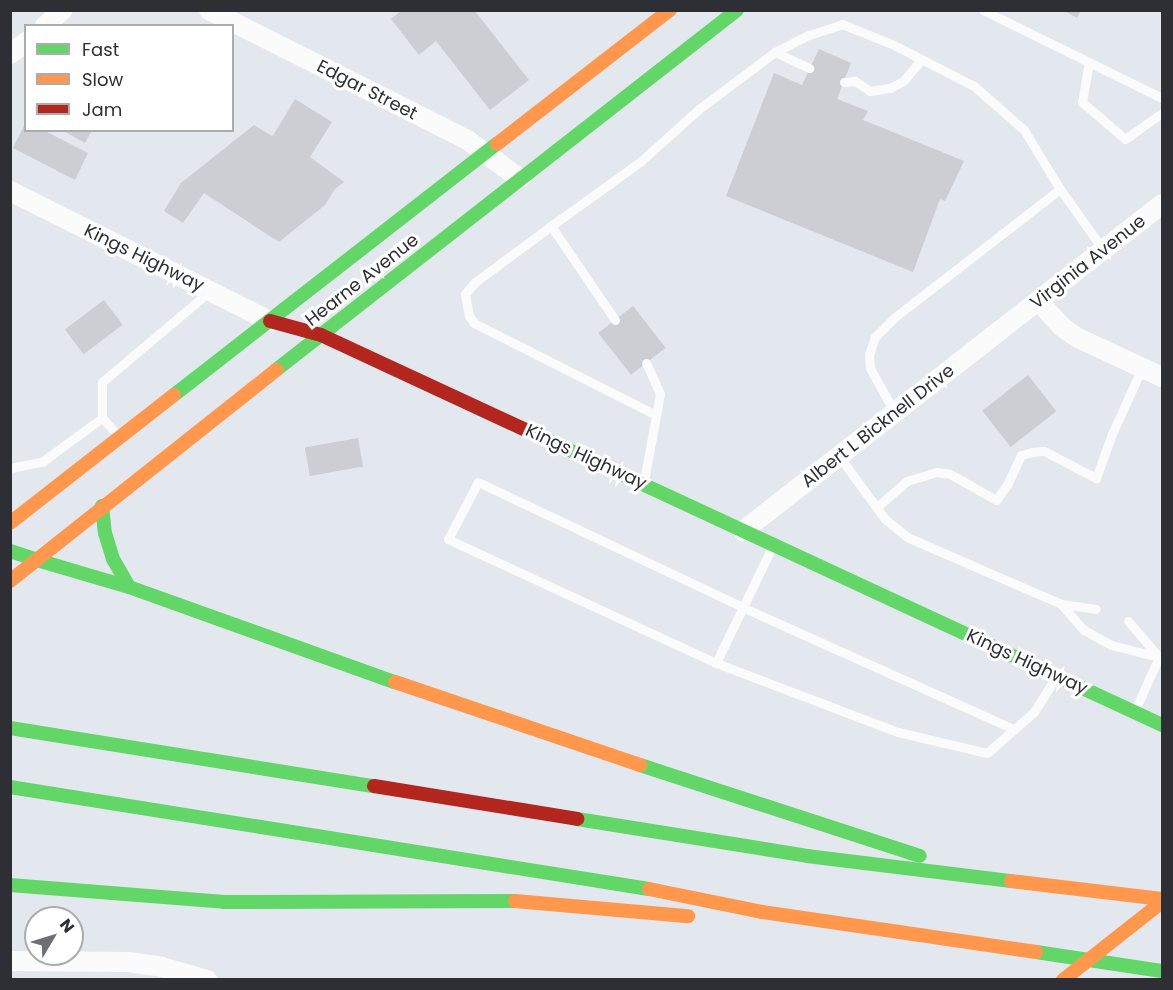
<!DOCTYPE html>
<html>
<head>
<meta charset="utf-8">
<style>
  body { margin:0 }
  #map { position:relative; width:1173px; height:990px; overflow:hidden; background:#e3e7ee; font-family:Poppins,sans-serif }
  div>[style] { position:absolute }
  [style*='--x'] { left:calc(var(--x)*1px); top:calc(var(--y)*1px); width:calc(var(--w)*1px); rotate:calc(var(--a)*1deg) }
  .building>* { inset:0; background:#cbced3; transform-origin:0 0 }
  .lane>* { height:9px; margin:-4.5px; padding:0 4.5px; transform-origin:4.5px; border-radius:4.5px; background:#fbfbfc }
  .street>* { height:20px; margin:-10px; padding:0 10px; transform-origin:10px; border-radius:10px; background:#fbfbfc }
  .fast>* { height:14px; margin:-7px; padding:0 7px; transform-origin:7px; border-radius:7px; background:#63d668 }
  .slow>* { height:14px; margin:-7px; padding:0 7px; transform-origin:7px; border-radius:7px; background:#ff974d }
  .jam>* { height:14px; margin:-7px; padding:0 7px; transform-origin:7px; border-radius:7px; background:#b3261e }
  span { translate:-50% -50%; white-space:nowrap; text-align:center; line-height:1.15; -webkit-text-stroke:6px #fff; paint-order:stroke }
  .street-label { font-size:18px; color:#2d2f34 }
  .frame { position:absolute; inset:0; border:12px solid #2d2f34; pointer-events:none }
  .legend { position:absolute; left:24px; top:24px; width:210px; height:108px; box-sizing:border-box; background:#fff; border:2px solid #abacae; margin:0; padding:8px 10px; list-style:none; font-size:18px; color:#2d2f34 }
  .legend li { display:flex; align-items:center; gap:12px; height:30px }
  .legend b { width:30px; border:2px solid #abacae }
  .north { position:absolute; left:24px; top:906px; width:60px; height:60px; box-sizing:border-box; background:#fff; border:2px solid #abacae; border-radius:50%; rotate:52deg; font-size:16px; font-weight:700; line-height:24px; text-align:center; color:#2d2f34 }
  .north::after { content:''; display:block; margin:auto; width:21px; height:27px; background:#6d6f75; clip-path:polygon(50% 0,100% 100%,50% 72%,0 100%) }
</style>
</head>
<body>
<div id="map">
  <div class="building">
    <i style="clip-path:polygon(402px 10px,474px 10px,529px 80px,490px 110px,436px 41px,419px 55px,391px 19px)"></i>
    <i style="clip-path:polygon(1063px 10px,1081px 10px,1077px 18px)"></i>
    <i style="clip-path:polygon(819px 49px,851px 63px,837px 99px,868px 111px,863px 120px,964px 161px,945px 201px,940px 199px,913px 272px,726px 196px,774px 73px,802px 85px)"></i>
    <i style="clip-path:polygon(295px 99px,332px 122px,310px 157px,344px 182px,335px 189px,325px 205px,279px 242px,204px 193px,183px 223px,164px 211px,181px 183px,254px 125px,272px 136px,274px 134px)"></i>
    <i style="clip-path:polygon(26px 122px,26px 130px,43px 130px,88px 153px,75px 180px,13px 148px)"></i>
    <i style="clip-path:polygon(62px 130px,92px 130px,85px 143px)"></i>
    <i style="left:104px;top:300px;width:31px;height:49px;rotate:53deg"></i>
    <i style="left:633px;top:306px;width:53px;height:44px;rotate:52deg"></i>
    <i style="left:1028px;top:375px;width:46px;height:58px;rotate:52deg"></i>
    <i style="left:358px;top:438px;width:29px;height:54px;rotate:80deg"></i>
  </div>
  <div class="lane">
    <i style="--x:983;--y:10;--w:199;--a:26.2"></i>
    <i style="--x:775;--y:52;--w:38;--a:25"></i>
    <i style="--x:1089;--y:62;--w:41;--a:99.9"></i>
    <i style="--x:1082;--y:102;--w:57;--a:40.7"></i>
    <i style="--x:1125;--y:139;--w:45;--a:-35.1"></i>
    <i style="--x:844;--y:82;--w:11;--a:-5"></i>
    <i style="--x:855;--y:81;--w:18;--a:34"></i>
    <i style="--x:870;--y:91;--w:20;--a:-9"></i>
    <i style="--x:890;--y:88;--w:15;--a:-28"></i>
    <i style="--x:903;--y:81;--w:28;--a:-49"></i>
    <i style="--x:551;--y:226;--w:111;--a:-35.8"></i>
    <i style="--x:641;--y:161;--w:78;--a:-41.9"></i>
    <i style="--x:699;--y:109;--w:95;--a:-36.9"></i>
    <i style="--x:775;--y:52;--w:38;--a:-27"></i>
    <i style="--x:809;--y:35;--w:35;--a:-18"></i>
    <i style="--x:842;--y:24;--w:54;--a:21.8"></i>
    <i style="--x:892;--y:44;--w:92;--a:27.1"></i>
    <i style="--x:974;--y:86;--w:67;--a:41.3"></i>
    <i style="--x:1024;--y:130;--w:69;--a:58.6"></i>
    <i style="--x:1060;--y:189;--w:76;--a:54.6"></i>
    <i style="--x:615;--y:320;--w:114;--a:-124.2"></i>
    <i style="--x:551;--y:226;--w:94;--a:143.6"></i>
    <i style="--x:475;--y:282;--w:16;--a:130"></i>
    <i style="--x:465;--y:294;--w:22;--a:80"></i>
    <i style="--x:469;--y:316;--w:9;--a:54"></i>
    <i style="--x:474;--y:323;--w:204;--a:26.8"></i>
    <i style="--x:895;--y:413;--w:51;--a:-119.1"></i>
    <i style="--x:870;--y:368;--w:13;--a:-94"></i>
    <i style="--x:869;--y:355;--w:19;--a:-72"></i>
    <i style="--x:875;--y:337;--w:28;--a:-45"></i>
    <i style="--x:895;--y:317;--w:209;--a:-37.8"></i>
    <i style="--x:118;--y:435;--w:23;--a:-133"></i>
    <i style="--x:102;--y:418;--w:36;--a:-90"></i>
    <i style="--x:102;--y:382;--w:141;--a:-40.1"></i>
    <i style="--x:839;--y:456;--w:78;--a:53.9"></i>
    <i style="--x:885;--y:519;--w:28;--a:39"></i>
    <i style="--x:907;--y:537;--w:168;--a:23.5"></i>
    <i style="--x:1061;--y:604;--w:35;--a:8"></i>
    <i style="--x:10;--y:468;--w:33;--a:-11"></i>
    <i style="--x:42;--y:462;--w:74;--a:-36.3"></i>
    <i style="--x:644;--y:481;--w:88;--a:-79.6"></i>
    <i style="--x:660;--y:394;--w:34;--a:-114"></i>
    <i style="--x:877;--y:507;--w:40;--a:-41"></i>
    <i style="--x:907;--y:481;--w:31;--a:-17"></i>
    <i style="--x:937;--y:472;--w:13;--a:9"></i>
    <i style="--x:950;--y:474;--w:53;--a:29.5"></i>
    <i style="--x:996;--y:500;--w:19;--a:-54"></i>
    <i style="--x:1007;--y:485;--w:33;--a:-65"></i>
    <i style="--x:1021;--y:455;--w:11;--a:-15"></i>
    <i style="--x:1032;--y:452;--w:12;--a:-5"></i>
    <i style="--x:1044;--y:451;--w:59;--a:27.4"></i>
    <i style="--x:1096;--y:478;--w:47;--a:-70"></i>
    <i style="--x:1112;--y:434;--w:72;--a:-65.6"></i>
    <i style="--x:772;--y:547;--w:129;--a:115.8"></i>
    <i style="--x:716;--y:663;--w:195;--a:20.8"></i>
    <i style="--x:898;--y:732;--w:91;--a:13.3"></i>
    <i style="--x:987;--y:753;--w:62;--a:-41.1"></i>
    <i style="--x:1034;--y:712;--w:39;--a:-58"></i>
    <i style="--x:1061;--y:604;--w:35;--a:49"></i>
    <i style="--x:1084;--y:630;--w:31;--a:29"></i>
    <i style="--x:1111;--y:645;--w:49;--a:14"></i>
    <i style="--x:1128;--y:621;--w:48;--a:49.3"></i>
    <i style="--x:716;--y:663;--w:295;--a:-155.2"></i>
    <i style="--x:448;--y:539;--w:64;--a:-62.2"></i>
    <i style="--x:478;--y:482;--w:292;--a:25.3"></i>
    <i style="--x:742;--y:607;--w:298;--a:24.2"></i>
    <i style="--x:1135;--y:710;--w:58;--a:-65.6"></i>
    <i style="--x:1159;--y:657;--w:3;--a:18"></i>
  </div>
  <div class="street">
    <i style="--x:209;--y:10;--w:288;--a:26.7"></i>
    <i style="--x:466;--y:139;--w:67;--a:36.5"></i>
    <i style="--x:45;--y:26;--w:24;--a:-42"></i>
    <i style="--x:10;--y:54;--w:20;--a:-37"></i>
    <i style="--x:10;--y:191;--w:291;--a:26.6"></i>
    <i style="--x:1038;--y:301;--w:35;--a:47"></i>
    <i style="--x:1062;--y:327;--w:19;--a:35"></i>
    <i style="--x:1078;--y:338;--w:93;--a:24.9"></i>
    <i style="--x:743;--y:531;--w:531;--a:-37.97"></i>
    <i style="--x:10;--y:961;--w:118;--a:0.5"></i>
    <i style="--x:128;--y:962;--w:34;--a:8"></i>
    <i style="--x:162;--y:967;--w:47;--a:16.1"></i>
  </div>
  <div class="fast">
    <i style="--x:276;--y:370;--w:585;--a:-37.99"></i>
    <i style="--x:174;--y:395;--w:409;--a:-37.9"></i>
    <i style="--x:541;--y:437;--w:685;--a:24.88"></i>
    <i style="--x:102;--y:506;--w:27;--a:84"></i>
    <i style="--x:105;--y:533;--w:27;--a:73"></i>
    <i style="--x:113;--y:559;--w:32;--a:60"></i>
    <i style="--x:10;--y:551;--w:28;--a:18"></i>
    <i style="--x:37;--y:560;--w:96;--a:16.4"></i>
    <i style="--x:129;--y:587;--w:282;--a:19.7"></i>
    <i style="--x:10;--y:728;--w:369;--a:9.1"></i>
    <i style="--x:640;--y:765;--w:294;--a:18"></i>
    <i style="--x:10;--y:787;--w:647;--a:9.07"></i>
    <i style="--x:577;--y:819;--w:233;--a:9.1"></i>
    <i style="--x:807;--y:856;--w:206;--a:7"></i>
    <i style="--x:10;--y:885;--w:215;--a:4.5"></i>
    <i style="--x:224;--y:902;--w:291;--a:-0.2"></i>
    <i style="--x:1036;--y:952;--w:127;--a:8.6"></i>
  </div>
  <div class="slow">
    <i style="--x:497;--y:144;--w:219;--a:-37.8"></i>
    <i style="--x:10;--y:523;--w:208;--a:-38"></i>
    <i style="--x:10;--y:581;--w:340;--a:-38.4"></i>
    <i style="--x:395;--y:682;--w:259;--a:18.7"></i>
    <i style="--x:1011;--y:881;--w:152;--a:6.8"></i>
    <i style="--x:649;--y:889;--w:115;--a:11.5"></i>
    <i style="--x:762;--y:912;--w:277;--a:8.3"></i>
    <i style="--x:515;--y:901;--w:174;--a:5"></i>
    <i style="--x:1063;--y:980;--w:126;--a:-38.2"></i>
  </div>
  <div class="jam">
    <i style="--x:270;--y:321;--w:53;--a:15.4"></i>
    <i style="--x:321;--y:335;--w:242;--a:24.9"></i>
    <i style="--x:374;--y:786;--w:206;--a:9.2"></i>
  </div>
  <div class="street-label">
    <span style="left:367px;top:90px;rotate:27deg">Edgar Street</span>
    <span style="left:144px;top:258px;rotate:26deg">Kings Highway</span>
    <span style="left:1088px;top:262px;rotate:-38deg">Virginia Avenue</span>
    <span style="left:362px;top:280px;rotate:-38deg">Hearne Avenue</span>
    <span style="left:878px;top:426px;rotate:-38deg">Albert L Bicknell Drive</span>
    <span style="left:586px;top:457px;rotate:25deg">Kings Highway</span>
    <span style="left:1027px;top:662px;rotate:25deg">Kings Highway</span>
  </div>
  <div class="frame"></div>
  <ul class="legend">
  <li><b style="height:8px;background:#63d668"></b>Fast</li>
  <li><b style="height:8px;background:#ff974d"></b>Slow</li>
  <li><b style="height:8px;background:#b3261e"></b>Jam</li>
  </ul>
  <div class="north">N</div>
</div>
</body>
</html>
